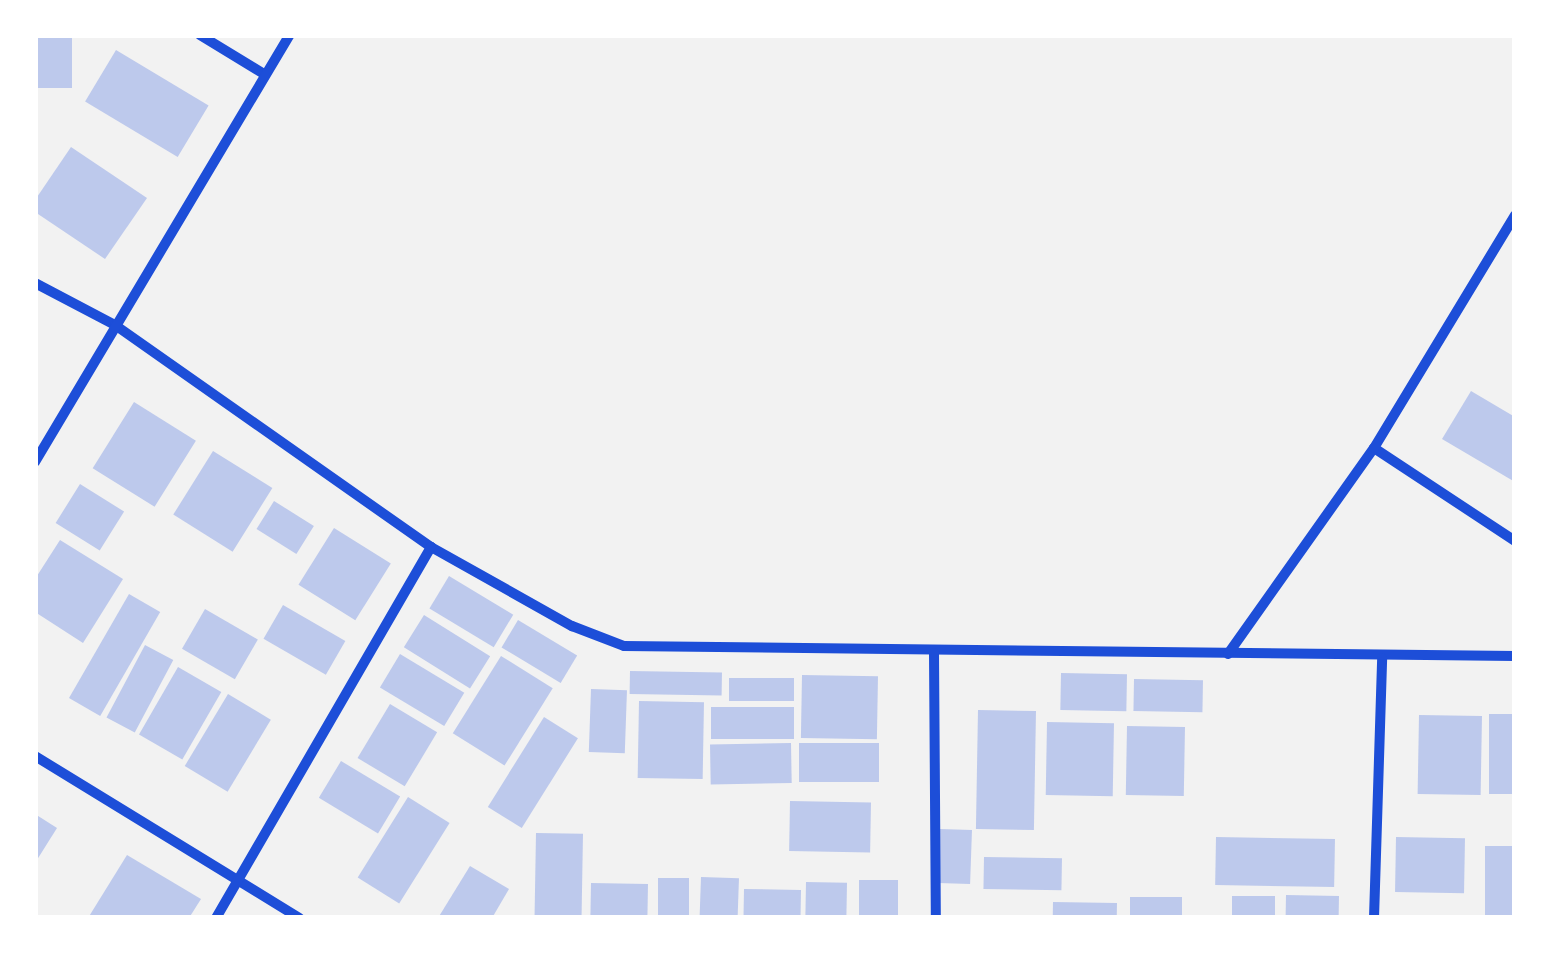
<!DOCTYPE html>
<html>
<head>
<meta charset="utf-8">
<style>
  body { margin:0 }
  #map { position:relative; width:1550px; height:953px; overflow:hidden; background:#f2f2f2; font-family:"IBM Plex Sans",sans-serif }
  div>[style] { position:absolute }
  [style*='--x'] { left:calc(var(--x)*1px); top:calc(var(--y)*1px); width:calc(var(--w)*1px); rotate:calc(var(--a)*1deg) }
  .building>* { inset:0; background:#bdc9ec; transform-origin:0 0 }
  .minor>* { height:10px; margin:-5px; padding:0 5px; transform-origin:5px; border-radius:5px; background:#1d4ed8 }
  span { translate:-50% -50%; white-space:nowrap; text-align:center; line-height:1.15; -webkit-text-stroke:10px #fff; paint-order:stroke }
  .frame { position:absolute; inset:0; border:38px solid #fff; pointer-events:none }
</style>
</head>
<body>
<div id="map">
  <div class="building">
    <i style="left:35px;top:35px;width:37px;height:53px"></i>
    <i style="left:116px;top:50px;width:108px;height:60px;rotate:31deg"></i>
    <i style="clip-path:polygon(71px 147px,147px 198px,105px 259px,35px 212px,35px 200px)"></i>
    <i style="clip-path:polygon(1471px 391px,1515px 417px,1515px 482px,1442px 439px)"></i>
    <i style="left:134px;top:402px;width:73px;height:78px;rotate:32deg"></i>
    <i style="left:213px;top:451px;width:70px;height:75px;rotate:32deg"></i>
    <i style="left:80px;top:484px;width:52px;height:46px;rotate:32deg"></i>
    <i style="left:274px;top:501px;width:47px;height:33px;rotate:32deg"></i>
    <i style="left:334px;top:528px;width:67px;height:67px;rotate:32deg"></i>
    <i style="clip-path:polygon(60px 540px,123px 579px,83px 643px,35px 612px,35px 579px)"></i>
    <i style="left:449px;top:576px;width:75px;height:38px;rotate:31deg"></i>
    <i style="left:129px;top:594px;width:36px;height:120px;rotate:30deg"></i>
    <i style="left:283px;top:605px;width:72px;height:39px;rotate:30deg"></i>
    <i style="left:205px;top:609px;width:61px;height:46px;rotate:30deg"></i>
    <i style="left:424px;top:615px;width:78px;height:38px;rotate:32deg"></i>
    <i style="left:518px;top:620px;width:69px;height:32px;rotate:31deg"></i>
    <i style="left:145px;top:645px;width:32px;height:82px;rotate:28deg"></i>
    <i style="left:400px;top:654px;width:75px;height:39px;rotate:31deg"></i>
    <i style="left:501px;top:656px;width:61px;height:91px;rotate:32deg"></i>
    <i style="left:178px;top:667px;width:50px;height:78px;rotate:30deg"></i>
    <i style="left:630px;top:671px;width:92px;height:23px;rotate:1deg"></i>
    <i style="left:1061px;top:673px;width:66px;height:37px;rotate:1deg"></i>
    <i style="left:802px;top:675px;width:76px;height:63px;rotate:1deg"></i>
    <i style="left:729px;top:678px;width:65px;height:23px"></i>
    <i style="left:1134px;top:679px;width:69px;height:32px;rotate:1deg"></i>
    <i style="left:591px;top:689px;width:36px;height:63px;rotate:2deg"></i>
    <i style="left:228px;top:694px;width:50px;height:84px;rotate:31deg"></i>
    <i style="left:639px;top:701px;width:65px;height:77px;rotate:1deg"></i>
    <i style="left:390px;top:704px;width:55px;height:63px;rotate:31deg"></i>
    <i style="left:794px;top:707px;width:32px;height:83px;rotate:90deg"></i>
    <i style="left:978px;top:710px;width:58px;height:119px;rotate:1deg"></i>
    <i style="left:1489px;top:714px;width:26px;height:80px"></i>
    <i style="left:1419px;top:715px;width:63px;height:79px;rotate:1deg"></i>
    <i style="left:544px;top:717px;width:40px;height:106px;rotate:32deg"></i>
    <i style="left:1047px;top:722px;width:67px;height:73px;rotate:1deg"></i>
    <i style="left:1127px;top:726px;width:58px;height:69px;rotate:1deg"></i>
    <i style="left:791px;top:743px;width:40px;height:81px;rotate:89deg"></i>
    <i style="left:799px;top:743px;width:80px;height:39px"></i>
    <i style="left:341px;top:761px;width:69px;height:43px;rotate:31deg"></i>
    <i style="left:408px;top:797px;width:49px;height:95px;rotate:32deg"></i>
    <i style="left:790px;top:801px;width:81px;height:50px;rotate:1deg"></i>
    <i style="clip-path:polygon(35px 814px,57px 828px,35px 863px)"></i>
    <i style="left:940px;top:829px;width:32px;height:54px;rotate:2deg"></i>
    <i style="left:536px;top:833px;width:47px;height:85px;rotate:1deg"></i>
    <i style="left:1216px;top:837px;width:119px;height:48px;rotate:1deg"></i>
    <i style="left:1396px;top:837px;width:69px;height:55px;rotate:1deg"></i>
    <i style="left:1485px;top:846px;width:30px;height:72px"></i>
    <i style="clip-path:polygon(127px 855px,201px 899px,189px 918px,88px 918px)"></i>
    <i style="left:984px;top:857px;width:78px;height:32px;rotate:1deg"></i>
    <i style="clip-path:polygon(470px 866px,509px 889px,492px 918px,438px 918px)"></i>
    <i style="left:701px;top:877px;width:38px;height:41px;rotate:2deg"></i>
    <i style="left:658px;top:878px;width:31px;height:40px"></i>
    <i style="left:859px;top:880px;width:39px;height:38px"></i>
    <i style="left:806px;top:882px;width:41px;height:36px;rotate:1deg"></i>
    <i style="left:591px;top:883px;width:57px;height:35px;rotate:1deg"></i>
    <i style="left:744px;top:889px;width:57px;height:29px;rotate:1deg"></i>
    <i style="left:1286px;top:895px;width:53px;height:23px;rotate:1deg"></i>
    <i style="left:1232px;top:896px;width:43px;height:22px"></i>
    <i style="left:1130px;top:897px;width:52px;height:21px"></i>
    <i style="left:1053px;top:902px;width:64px;height:16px;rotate:1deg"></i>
  </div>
  <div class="minor">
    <i style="--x:200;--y:35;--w:75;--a:31.4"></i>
    <i style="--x:35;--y:283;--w:90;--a:27.7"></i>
    <i style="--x:115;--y:325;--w:386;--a:35.1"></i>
    <i style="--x:431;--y:547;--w:162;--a:29.3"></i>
    <i style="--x:572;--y:626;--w:56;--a:21"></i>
    <i style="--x:624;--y:646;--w:891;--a:0.64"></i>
    <i style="--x:1374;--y:448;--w:169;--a:33.4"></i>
    <i style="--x:35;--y:462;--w:497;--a:-59.2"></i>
    <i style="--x:934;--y:653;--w:265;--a:89.6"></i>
    <i style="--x:1228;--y:654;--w:252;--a:-54.7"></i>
    <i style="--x:1374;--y:448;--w:272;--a:-58.8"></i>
    <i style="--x:35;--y:756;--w:310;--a:31.5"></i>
    <i style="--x:216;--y:918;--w:429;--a:-59.9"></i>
    <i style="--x:1374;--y:918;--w:260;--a:-88.2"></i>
  </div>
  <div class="frame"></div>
</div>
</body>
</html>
